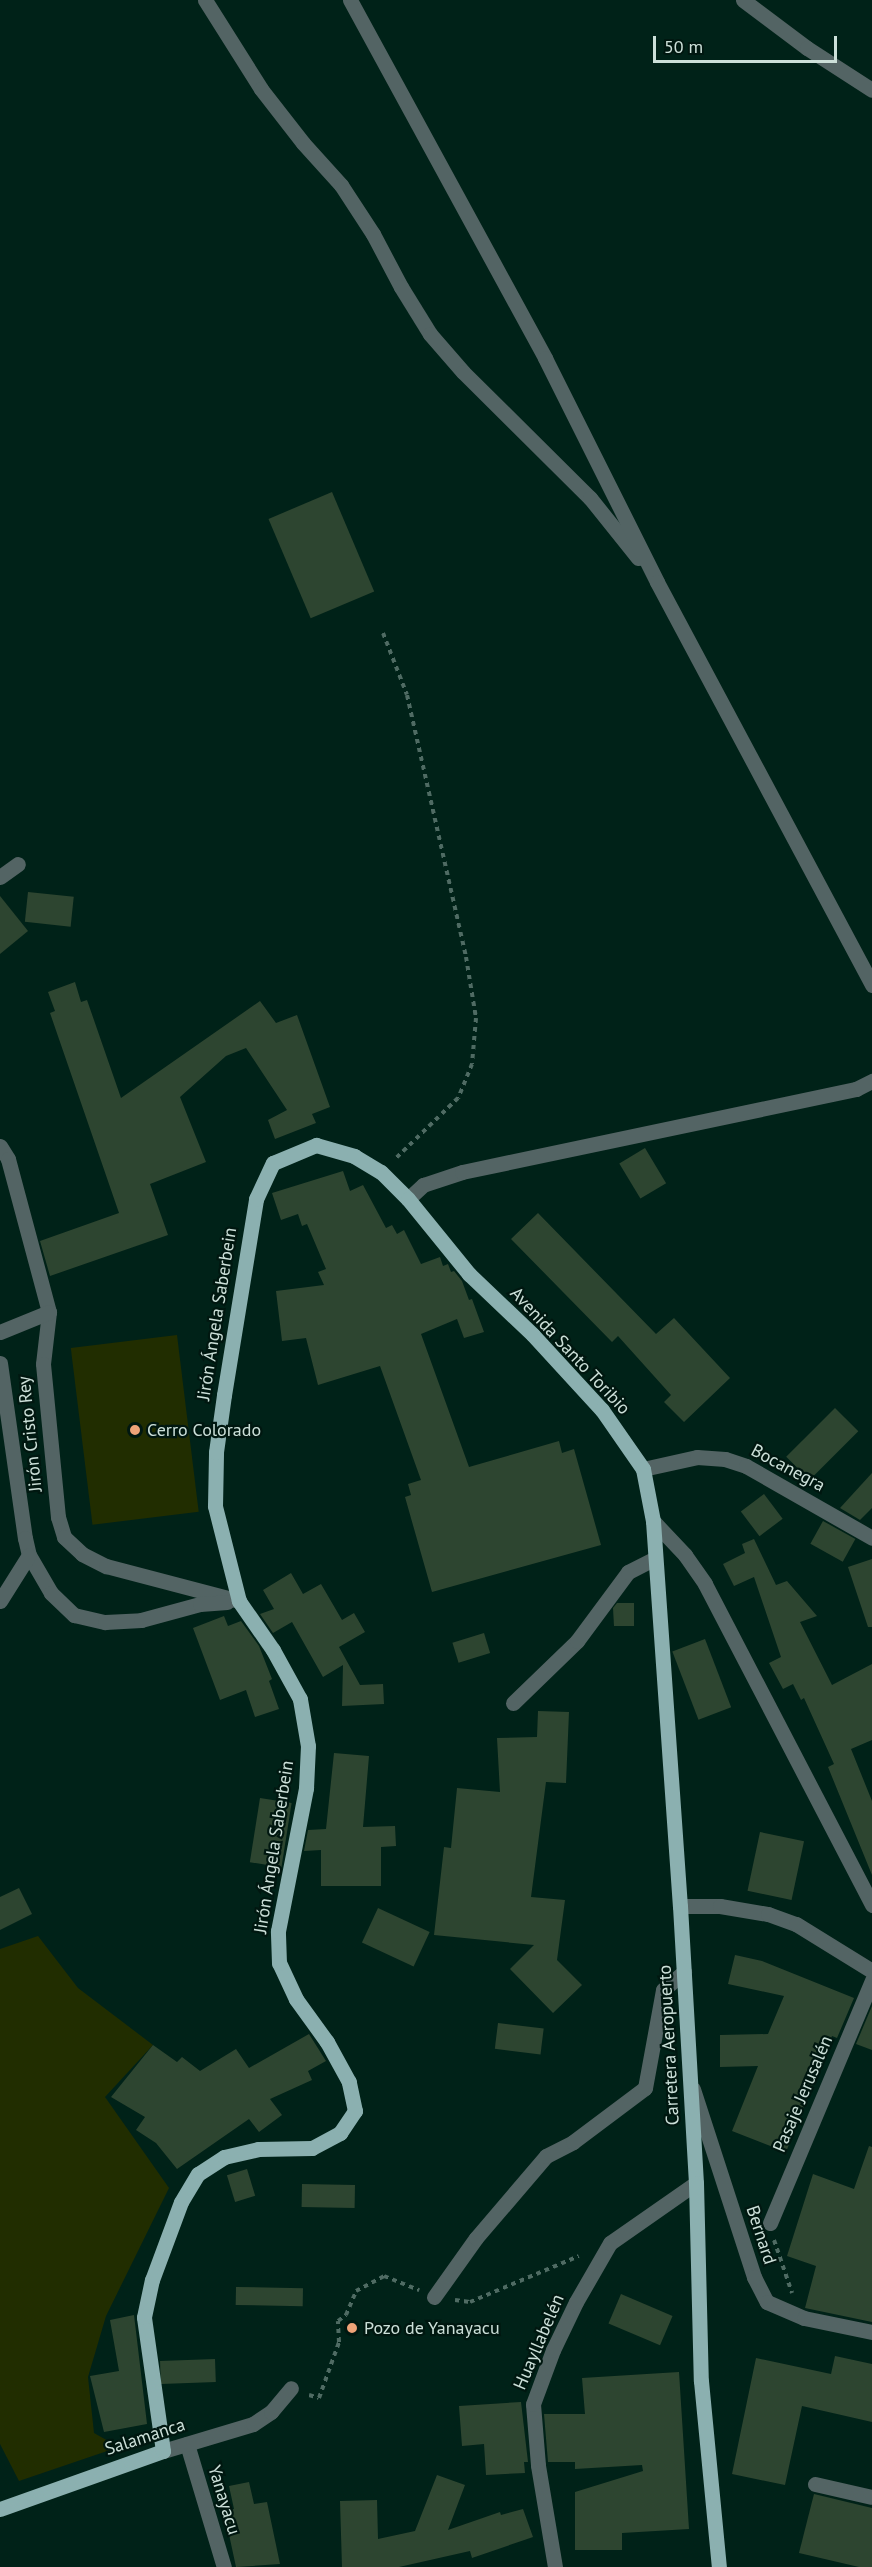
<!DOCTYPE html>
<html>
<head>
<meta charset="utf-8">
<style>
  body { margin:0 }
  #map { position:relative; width:872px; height:2567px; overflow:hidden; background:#002218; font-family:"PT Sans",sans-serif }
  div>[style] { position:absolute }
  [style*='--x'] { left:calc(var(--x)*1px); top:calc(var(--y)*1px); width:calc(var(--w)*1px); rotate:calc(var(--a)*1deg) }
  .green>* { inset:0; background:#212d00; transform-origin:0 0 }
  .building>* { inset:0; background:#2d4530; transform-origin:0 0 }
  .path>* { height:4px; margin-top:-2px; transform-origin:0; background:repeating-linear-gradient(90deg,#4f6b63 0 4.5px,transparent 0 9px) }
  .minor>* { height:15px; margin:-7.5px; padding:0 7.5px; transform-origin:7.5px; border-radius:7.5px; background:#536464 }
  .major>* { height:15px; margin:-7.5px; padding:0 7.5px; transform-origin:7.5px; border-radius:7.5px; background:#8bb0b0 }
  .dots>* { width:16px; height:16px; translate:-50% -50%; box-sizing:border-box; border:3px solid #001710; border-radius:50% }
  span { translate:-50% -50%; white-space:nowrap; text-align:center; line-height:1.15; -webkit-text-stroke:4.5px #001710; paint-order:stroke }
  .street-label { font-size:18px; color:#cce0d9 }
  .poi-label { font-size:18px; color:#cce0d9 }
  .left { translate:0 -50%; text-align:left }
  .scale { position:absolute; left:653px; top:36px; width:184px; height:27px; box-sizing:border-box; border:3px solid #cce0d9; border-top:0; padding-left:8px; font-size:18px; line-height:21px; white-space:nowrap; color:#cce0d9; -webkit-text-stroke:4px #001710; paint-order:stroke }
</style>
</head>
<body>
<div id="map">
  <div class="green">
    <i style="left:177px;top:1335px;width:178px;height:107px;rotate:83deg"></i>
    <i style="clip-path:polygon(38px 1936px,78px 1988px,153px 2045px,105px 2097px,169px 2188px,106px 2316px,88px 2377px,94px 2433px,119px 2447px,19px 2481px,0 2444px,0 1949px)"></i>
  </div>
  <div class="building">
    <i style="left:332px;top:492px;width:108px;height:69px;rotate:67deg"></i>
    <i style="left:28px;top:892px;width:46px;height:30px;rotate:6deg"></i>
    <i style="clip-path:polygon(0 896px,28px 931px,0 954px)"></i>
    <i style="clip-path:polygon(75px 982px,81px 1002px,87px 1000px,121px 1098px,260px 1001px,276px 1023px,297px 1015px,330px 1107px,312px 1114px,316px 1123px,275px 1139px,268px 1120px,287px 1110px,246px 1048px,226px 1056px,180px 1097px,206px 1162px,150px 1184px,168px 1235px,50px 1276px,40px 1241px,119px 1213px,50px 1013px,55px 1011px,48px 992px)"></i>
    <i style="left:645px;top:1148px;width:41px;height:30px;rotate:59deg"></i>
    <i style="clip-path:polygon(343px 1171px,350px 1191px,363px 1185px,386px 1228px,392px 1225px,397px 1234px,404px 1230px,421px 1264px,440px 1257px,443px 1266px,448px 1264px,451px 1272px,454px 1271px,462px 1281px,469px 1300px,472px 1299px,484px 1332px,464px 1338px,457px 1319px,421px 1334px,469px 1467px,559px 1441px,562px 1453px,574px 1449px,601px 1545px,432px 1592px,405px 1497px,411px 1495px,408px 1484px,421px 1480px,380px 1366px,318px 1385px,306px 1338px,282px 1341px,276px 1291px,324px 1285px,318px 1272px,326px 1269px,307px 1224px,302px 1226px,298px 1214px,281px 1220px,272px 1193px)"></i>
    <i style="clip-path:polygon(538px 1213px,656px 1334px,674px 1318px,730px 1378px,684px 1422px,664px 1402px,671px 1395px,618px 1336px,612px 1342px,511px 1239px)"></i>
    <i style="left:835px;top:1408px;width:33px;height:69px;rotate:45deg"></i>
    <i style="clip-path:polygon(872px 1473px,872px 1508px,860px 1520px,840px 1508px)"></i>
    <i style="left:764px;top:1494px;width:31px;height:29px;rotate:53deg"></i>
    <i style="left:823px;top:1521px;width:37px;height:26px;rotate:29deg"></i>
    <i style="clip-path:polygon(754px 1539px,776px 1585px,787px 1581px,817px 1616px,800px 1622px,832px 1685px,872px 1664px,872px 1740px,851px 1749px,872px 1801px,872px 1875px,828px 1767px,834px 1764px,804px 1698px,801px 1700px,793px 1684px,783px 1689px,769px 1663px,781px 1657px,754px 1577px,734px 1586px,723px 1564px,745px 1553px,742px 1544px)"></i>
    <i style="clip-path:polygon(872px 1559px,872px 1627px,868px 1627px,848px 1567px)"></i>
    <i style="clip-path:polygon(291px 1573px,303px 1594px,321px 1584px,342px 1620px,354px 1613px,365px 1632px,339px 1647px,360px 1685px,383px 1684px,384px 1704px,342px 1706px,343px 1665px,323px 1677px,292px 1622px,273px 1633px,260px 1614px,274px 1609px,263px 1590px)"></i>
    <i style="clip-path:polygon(617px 1603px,634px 1603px,634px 1626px,614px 1626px,613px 1608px)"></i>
    <i style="clip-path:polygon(224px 1616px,228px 1626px,241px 1621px,259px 1646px,272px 1679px,269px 1681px,279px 1709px,255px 1717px,246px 1690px,220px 1700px,193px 1628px)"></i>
    <i style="left:484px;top:1633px;width:21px;height:33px;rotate:73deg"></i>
    <i style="left:705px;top:1639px;width:73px;height:35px;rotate:69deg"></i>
    <i style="clip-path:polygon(538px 1711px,569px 1712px,566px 1783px,546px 1782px,531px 1897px,565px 1900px,557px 1960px,582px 1985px,553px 2013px,510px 1969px,534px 1945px,434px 1935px,444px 1847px,451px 1848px,457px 1788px,500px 1792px,497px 1738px,537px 1737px)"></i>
    <i style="clip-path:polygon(334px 1753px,369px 1756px,363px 1827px,395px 1826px,396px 1846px,381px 1847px,381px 1886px,321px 1886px,321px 1850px,304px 1851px,308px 1830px,326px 1829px)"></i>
    <i style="left:260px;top:1798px;width:32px;height:65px;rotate:9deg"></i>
    <i style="left:760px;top:1832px;width:45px;height:60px;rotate:12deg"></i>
    <i style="clip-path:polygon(19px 1888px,32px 1914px,0 1930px,0 1897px)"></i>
    <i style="left:378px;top:1908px;width:57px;height:38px;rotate:25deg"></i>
    <i style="clip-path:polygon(735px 1955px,762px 1961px,854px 1998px,837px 2038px,832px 2036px,786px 2152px,732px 2131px,758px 2066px,720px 2067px,720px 2035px,768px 2034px,784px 1996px,728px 1984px)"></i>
    <i style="clip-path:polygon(872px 2006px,872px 2050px,856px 2044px)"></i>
    <i style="left:498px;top:2023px;width:46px;height:26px;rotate:7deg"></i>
    <i style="clip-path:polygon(309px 2034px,326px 2061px,308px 2071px,312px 2080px,270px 2099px,282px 2115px,259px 2132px,249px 2119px,177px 2169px,156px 2143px,136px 2130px,145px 2117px,111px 2097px,153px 2045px,177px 2062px,182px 2057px,200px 2071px,236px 2049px,249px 2068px)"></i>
    <i style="clip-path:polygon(869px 2146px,872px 2147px,872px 2322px,805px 2308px,816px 2266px,787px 2256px,813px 2174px,854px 2189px)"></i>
    <i style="left:247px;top:2169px;width:28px;height:21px;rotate:73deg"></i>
    <i style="left:302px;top:2184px;width:53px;height:23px;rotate:1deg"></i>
    <i style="left:236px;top:2287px;width:67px;height:18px;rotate:1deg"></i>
    <i style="left:621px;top:2294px;width:56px;height:32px;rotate:23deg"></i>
    <i style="clip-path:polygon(134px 2315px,147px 2424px,104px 2432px,90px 2376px,119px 2371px,110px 2320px)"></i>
    <i style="clip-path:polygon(835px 2356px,872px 2364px,872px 2422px,802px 2406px,785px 2485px,732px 2474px,756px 2358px,831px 2374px)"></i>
    <i style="left:215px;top:2359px;width:23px;height:55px;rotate:88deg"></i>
    <i style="clip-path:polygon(679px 2372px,689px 2529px,622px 2533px,622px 2550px,575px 2550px,575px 2492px,643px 2471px,642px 2465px,575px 2469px,575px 2462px,548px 2462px,544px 2414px,585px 2414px,582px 2378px)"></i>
    <i style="clip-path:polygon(521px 2402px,528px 2462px,524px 2462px,525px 2473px,486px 2475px,484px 2444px,462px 2446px,459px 2406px)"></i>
    <i style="clip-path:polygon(437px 2475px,465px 2485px,448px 2530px,500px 2512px,501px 2515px,523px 2509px,533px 2537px,472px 2558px,470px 2551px,399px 2567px,342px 2567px,340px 2501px,377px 2500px,378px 2539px,415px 2531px)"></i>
    <i style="clip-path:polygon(249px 2482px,254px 2504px,267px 2502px,280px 2564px,236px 2567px,224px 2511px,234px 2509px,229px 2486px)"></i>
    <i style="clip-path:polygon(814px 2494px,872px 2508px,872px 2567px,859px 2567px,799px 2553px)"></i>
  </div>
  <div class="path">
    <i style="--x:383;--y:633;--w:66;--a:68.8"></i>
    <i style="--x:407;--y:695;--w:269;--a:77.3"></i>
    <i style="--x:466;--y:957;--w:62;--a:80.7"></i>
    <i style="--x:476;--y:1018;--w:46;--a:95"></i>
    <i style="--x:472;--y:1064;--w:37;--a:112"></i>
    <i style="--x:458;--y:1098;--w:89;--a:135.9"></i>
    <i style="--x:774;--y:2240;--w:56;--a:71.2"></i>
    <i style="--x:455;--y:2300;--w:15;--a:8"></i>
    <i style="--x:470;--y:2302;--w:118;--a:-22.9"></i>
    <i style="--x:309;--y:2395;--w:10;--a:17"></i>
    <i style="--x:319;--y:2398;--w:59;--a:-70.3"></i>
    <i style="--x:339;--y:2342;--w:21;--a:-93"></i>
    <i style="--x:338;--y:2321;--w:10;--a:-37"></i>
    <i style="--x:346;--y:2315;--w:26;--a:-67"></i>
    <i style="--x:356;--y:2291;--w:32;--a:-28"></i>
    <i style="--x:384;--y:2276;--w:38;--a:22"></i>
  </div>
  <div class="minor">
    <i style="--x:205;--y:0;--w:105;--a:57.8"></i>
    <i style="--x:261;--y:89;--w:68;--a:52.1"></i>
    <i style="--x:303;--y:143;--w:57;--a:47.9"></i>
    <i style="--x:341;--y:185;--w:59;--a:56.9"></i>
    <i style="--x:373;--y:234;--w:60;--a:62.2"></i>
    <i style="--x:401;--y:287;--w:55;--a:58.3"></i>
    <i style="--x:430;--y:334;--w:50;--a:49"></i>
    <i style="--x:463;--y:372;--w:179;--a:44.8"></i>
    <i style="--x:590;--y:498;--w:77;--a:51.3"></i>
    <i style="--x:350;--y:0;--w:408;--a:61.4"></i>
    <i style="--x:545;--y:358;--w:250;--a:63.4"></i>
    <i style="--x:657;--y:582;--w:457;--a:61.9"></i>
    <i style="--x:743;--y:0;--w:80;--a:36.9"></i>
    <i style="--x:807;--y:48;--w:77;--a:32.9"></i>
    <i style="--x:0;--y:877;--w:22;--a:-36"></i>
    <i style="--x:0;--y:1146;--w:15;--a:58"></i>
    <i style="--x:8;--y:1159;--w:158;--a:75"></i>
    <i style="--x:49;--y:1312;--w:52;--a:96.6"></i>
    <i style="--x:43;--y:1364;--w:154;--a:84.4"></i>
    <i style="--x:58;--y:1517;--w:21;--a:73"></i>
    <i style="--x:64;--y:1537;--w:25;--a:43"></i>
    <i style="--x:82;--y:1554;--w:27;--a:27"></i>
    <i style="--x:106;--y:1566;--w:138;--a:14.7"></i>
    <i style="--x:408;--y:1199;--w:21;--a:-43"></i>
    <i style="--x:423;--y:1185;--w:41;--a:-18.4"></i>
    <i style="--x:462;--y:1172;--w:403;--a:-11.9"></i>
    <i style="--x:856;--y:1089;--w:18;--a:-27"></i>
    <i style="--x:0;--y:1332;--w:53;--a:-22.2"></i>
    <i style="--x:0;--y:1363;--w:177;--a:81.9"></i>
    <i style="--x:25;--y:1538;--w:17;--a:77"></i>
    <i style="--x:29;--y:1555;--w:44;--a:59.9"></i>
    <i style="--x:51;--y:1593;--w:32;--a:44"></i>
    <i style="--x:74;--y:1615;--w:32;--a:13"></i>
    <i style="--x:105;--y:1622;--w:36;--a:-3"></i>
    <i style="--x:141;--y:1620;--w:61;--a:-15.2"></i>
    <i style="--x:200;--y:1604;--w:27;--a:-4"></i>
    <i style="--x:643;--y:1469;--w:55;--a:-12.5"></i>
    <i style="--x:697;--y:1457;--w:28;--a:4"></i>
    <i style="--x:725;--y:1459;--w:22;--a:18"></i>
    <i style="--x:746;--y:1466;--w:145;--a:29.7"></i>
    <i style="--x:653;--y:1521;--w:47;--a:46.7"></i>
    <i style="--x:685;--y:1555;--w:35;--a:55"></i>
    <i style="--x:705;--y:1584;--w:362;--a:62.5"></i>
    <i style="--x:0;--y:1601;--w:54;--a:-57.8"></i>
    <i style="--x:513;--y:1703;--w:89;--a:-44.1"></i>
    <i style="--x:577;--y:1641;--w:86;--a:-53.5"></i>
    <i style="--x:628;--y:1572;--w:30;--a:-27"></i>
    <i style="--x:680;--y:1906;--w:40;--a:0"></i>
    <i style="--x:720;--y:1906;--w:49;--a:9.5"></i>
    <i style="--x:768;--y:1914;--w:30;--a:20"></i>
    <i style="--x:796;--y:1924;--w:89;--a:31.7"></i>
    <i style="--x:693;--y:2089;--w:198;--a:72"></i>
    <i style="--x:754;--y:2277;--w:28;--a:63"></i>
    <i style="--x:767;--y:2302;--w:40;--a:23.4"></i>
    <i style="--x:804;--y:2318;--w:69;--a:11.6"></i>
    <i style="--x:770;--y:2223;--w:264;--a:-67.2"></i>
    <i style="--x:434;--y:2297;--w:72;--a:-54.6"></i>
    <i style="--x:476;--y:2238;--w:108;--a:-49.5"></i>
    <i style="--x:546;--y:2156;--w:30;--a:-27"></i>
    <i style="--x:573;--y:2142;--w:90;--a:-36.9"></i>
    <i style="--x:645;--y:2088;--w:100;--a:-79.6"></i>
    <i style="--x:663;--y:1990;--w:28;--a:-41"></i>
    <i style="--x:187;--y:2444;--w:128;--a:73.3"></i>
    <i style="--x:163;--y:2451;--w:94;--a:-16.7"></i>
    <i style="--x:253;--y:2424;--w:22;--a:-34"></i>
    <i style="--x:271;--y:2412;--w:31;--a:-50"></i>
    <i style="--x:815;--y:2484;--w:58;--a:12.8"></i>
    <i style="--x:555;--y:2567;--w:103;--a:-99.5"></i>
    <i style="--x:538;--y:2465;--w:61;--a:-94.7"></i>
    <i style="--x:533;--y:2404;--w:58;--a:-69.7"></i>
    <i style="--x:553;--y:2350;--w:53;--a:-64.4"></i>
    <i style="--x:576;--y:2302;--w:68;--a:-60"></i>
    <i style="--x:610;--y:2243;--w:105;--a:-34.9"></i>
  </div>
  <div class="major">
    <i style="--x:0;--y:2509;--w:173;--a:-19.6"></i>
    <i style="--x:163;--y:2451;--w:135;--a:-98.1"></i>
    <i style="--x:144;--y:2317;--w:38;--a:-78"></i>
    <i style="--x:152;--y:2280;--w:83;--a:-69.6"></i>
    <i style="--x:181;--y:2202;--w:33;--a:-59"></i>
    <i style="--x:198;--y:2174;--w:31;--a:-33"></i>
    <i style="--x:224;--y:2157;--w:35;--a:-13"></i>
    <i style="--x:258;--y:2149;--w:54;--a:-1.1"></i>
    <i style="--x:312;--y:2148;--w:32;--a:-28"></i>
    <i style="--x:340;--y:2133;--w:27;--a:-56"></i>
    <i style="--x:355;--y:2111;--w:30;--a:-102"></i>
    <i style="--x:349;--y:2082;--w:46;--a:-118.8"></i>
    <i style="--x:327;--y:2042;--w:53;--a:-125.8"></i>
    <i style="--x:296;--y:1999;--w:40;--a:-115"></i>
    <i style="--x:279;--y:1963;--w:32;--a:-92"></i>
    <i style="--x:278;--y:1931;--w:146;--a:-78.9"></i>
    <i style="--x:306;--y:1788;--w:42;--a:-87.3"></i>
    <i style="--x:308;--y:1746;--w:48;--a:-99.7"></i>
    <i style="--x:300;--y:1699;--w:56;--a:-118.9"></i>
    <i style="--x:273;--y:1650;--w:60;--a:-124.8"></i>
    <i style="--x:239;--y:1601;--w:98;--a:-104.2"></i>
    <i style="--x:215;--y:1506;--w:54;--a:-88.9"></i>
    <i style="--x:216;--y:1452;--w:58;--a:-82"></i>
    <i style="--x:224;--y:1395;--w:199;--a:-80.7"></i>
    <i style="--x:256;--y:1199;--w:40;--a:-65"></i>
    <i style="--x:273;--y:1163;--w:47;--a:-22.7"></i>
    <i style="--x:316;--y:1145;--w:40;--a:16"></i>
    <i style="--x:354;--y:1156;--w:31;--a:31"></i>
    <i style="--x:381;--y:1172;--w:38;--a:45"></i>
    <i style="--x:408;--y:1199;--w:97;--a:50.9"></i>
    <i style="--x:469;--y:1274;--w:88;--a:43.6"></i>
    <i style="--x:533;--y:1335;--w:102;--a:47.4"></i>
    <i style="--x:602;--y:1410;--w:72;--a:55.2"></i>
    <i style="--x:643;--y:1469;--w:53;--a:79.1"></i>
    <i style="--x:653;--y:1521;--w:386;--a:86"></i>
    <i style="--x:680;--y:1906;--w:277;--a:86.7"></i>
    <i style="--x:696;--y:2183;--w:198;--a:88.6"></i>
    <i style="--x:701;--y:2381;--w:187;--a:84.5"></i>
  </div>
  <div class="dots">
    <i style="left:135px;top:1430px;background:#efa378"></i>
    <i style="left:352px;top:2328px;background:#efa378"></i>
  </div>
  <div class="street-label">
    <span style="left:217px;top:1314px;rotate:-81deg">Jirón Ángela Saberbein</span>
    <span style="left:570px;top:1351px;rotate:47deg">Avenida Santo Toribio</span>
    <span style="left:30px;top:1434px;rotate:-96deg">Jirón Cristo Rey</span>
    <span style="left:788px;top:1468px;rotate:28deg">Bocanegra</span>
    <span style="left:274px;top:1847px;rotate:-81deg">Jirón Ángela Saberbein</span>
    <span style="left:669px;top:2045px;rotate:-93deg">Carretera Aeropuerto</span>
    <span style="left:803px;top:2094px;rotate:-67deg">Pasaje Jerusalén</span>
    <span style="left:761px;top:2235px;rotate:72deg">Bernard</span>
    <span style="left:539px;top:2342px;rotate:-67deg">Huayllabelén</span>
    <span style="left:145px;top:2437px;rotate:-18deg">Salamanca</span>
    <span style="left:224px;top:2500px;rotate:73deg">Yanayacu</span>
  </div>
  <div class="poi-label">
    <span class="left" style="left:147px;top:1430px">Cerro Colorado</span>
    <span class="left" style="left:364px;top:2328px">Pozo de Yanayacu</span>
  </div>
  <div class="scale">50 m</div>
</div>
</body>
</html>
